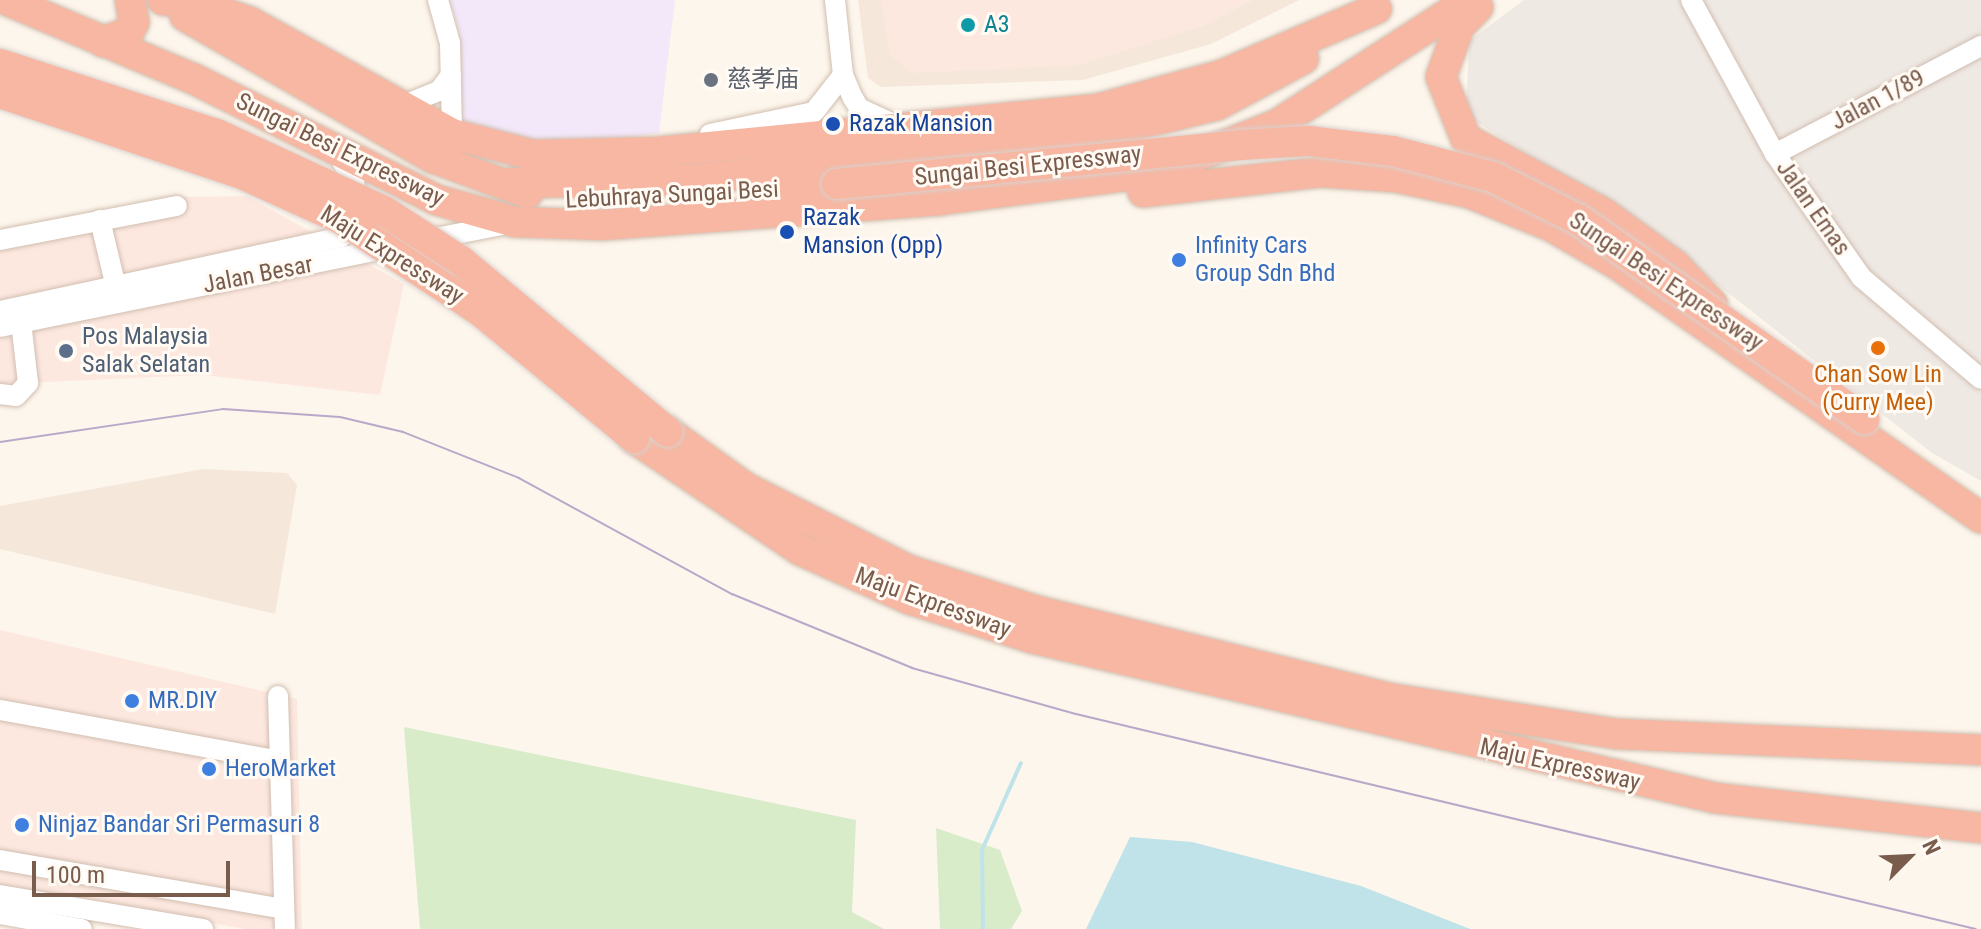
<!DOCTYPE html>
<html>
<head>
<meta charset="utf-8">
<style>
  body { margin:0 }
  #map { position:relative; width:1981px; height:929px; overflow:hidden; background:#fdf6ec; font-family:"Roboto Condensed","Noto Sans SC",sans-serif }
  div>[style] { position:absolute }
  [style*='--x'] { left:calc(var(--x)*1px); top:calc(var(--y)*1px); width:calc(var(--w)*1px); rotate:calc(var(--a)*1deg) }
  .residential>* { inset:0; background:#f5e8da }
  .commercial>* { inset:0; background:#fde8e0 }
  .industrial>* { inset:0; background:#efe9e4 }
  .education>* { inset:0; background:#f3e8fa }
  .green>* { inset:0; background:#d8ecc9 }
  .water>* { inset:0; background:#bfe3e8 }
  .stream>* { height:4px; margin:-2px; padding:0 2px; transform-origin:2px; border-radius:2px; background:#bfe3e8 }
  .roads { filter:drop-shadow(0 0 2px #d1beb0) drop-shadow(0 0 2px #d1beb0) }
  .minor>* { height:20px; margin:-10px; padding:0 10px; transform-origin:10px; border-radius:10px; background:#fff }
  .highway>* { height:30px; margin:-15px; padding:0 15px; transform-origin:15px; border-radius:15px; background:#f7b7a3 }
  .tram>* { height:2px; margin:-1px; padding:0 1px; transform-origin:1px; border-radius:1px; background:#b9a8c9 }
  .bridges { filter:drop-shadow(0 0 2px #dad1cd) drop-shadow(0 0 2px #dad1cd) }
  .highway-bridge>* { height:30px; margin:-15px; padding:0 15px; transform-origin:15px; border-radius:15px; background:#f7b7a3 }
  .dots>* { width:22px; height:22px; translate:-50% -50%; box-sizing:border-box; border:4px solid #fffaf3; border-radius:50% }
  span { translate:-50% -50%; white-space:nowrap; text-align:center; line-height:1.15; -webkit-text-stroke:6px #fffaf3; paint-order:stroke }
  .culture-label { font-size:24px; color:#0d838f }
  .left { translate:0 -50%; text-align:left }
  .worship-label { font-size:24px; color:#5b616d }
  .street-label { font-size:24px; color:#7a5c4d }
  .transit-label { font-size:24px; color:#164399 }
  .shop-label { font-size:24px; color:#366cbe }
  .service-label { font-size:24px; color:#4e5e75 }
  .food-label { font-size:24px; color:#c56008 }
  .north { position:absolute; left:1869px; top:817px; width:80px; height:80px; -webkit-text-stroke:6px #fffaf3; paint-order:stroke; rotate:66deg; font-size:22px; font-weight:700; line-height:32px; text-align:center; color:#7a5c4d }
  .north::after { content:''; display:block; margin:auto; width:28px; height:36px; background:#7a5c4d; clip-path:polygon(50% 0,100% 100%,50% 72%,0 100%) }
  .scale { position:absolute; left:32px; top:861px; width:198px; height:36px; box-sizing:border-box; border:4px solid #7a5c4d; border-top:0; padding-left:10px; font-size:24px; line-height:28px; white-space:nowrap; color:#7a5c4d; -webkit-text-stroke:6px #fffaf3; paint-order:stroke }
</style>
</head>
<body>
<div id="map">
  <div class="residential">
    <i style="clip-path:polygon(858px 0,1299px 0,1211px 44px,1083px 80px,881px 87px,868px 78px)"></i>
    <i style="clip-path:polygon(203px 469px,287px 473px,297px 485px,275px 614px,0 549px,0 506px)"></i>
  </div>
  <div class="commercial">
    <i style="clip-path:polygon(881px 0,1253px 0,1205px 25px,1079px 65px,911px 73px,890px 54px)"></i>
    <i style="clip-path:polygon(247px 196px,404px 284px,380px 395px,203px 375px,0 384px,0 231px,178px 197px)"></i>
    <i style="clip-path:polygon(0 630px,297px 699px,302px 929px,246px 929px,0 886px)"></i>
  </div>
  <div class="industrial">
    <i style="clip-path:polygon(1524px 0,1981px 0,1981px 481px,1932px 453px,1656px 236px,1466px 115px,1469px 41px)"></i>
  </div>
  <div class="education">
    <i style="clip-path:polygon(450px 0,675px 0,659px 133px,556px 147px,455px 125px,459px 31px)"></i>
  </div>
  <div class="green">
    <i style="clip-path:polygon(404px 727px,856px 820px,852px 912px,884px 929px,420px 929px)"></i>
    <i style="clip-path:polygon(936px 828px,1000px 850px,1022px 911px,1011px 929px,940px 929px)"></i>
  </div>
  <div class="water">
    <i style="clip-path:polygon(1130px 837px,1192px 842px,1361px 886px,1470px 929px,1086px 929px)"></i>
  </div>
  <div class="stream">
    <i style="--x:983;--y:929;--w:79;--a:-90.7"></i>
    <i style="--x:982;--y:850;--w:95;--a:-65.9"></i>
  </div>
  <div class="roads">
    <div class="minor">
      <i style="--x:438;--y:0;--w:45;--a:74.4"></i>
      <i style="--x:450;--y:43;--w:91;--a:88.7"></i>
      <i style="--x:835;--y:0;--w:75;--a:83.9"></i>
      <i style="--x:843;--y:75;--w:25;--a:67"></i>
      <i style="--x:853;--y:98;--w:12;--a:59"></i>
      <i style="--x:859;--y:108;--w:45;--a:24.9"></i>
      <i style="--x:1691;--y:0;--w:175;--a:61.4"></i>
      <i style="--x:1775;--y:154;--w:150;--a:55"></i>
      <i style="--x:1861;--y:277;--w:157;--a:40.4"></i>
      <i style="--x:404;--y:105;--w:38;--a:-22"></i>
      <i style="--x:439;--y:91;--w:20;--a:-53"></i>
      <i style="--x:710;--y:134;--w:106;--a:-11.9"></i>
      <i style="--x:814;--y:112;--w:47;--a:-51.9"></i>
      <i style="--x:1775;--y:154;--w:233;--a:-27.7"></i>
      <i style="--x:100;--y:220;--w:69;--a:76.6"></i>
      <i style="--x:0;--y:240;--w:180;--a:-10.9"></i>
      <i style="--x:425;--y:240;--w:84;--a:-11"></i>
      <i style="--x:0;--y:311;--w:349;--a:-12.2"></i>
      <i style="--x:341;--y:237;--w:29;--a:-55"></i>
      <i style="--x:358;--y:213;--w:31;--a:-97"></i>
      <i style="--x:354;--y:182;--w:34;--a:-120"></i>
      <i style="--x:0;--y:327;--w:398;--a:-11.5"></i>
      <i style="--x:0;--y:394;--w:16;--a:7"></i>
      <i style="--x:16;--y:396;--w:18;--a:-47"></i>
      <i style="--x:28;--y:383;--w:61;--a:-96.5"></i>
      <i style="--x:278;--y:696;--w:233;--a:88.3"></i>
      <i style="--x:0;--y:710;--w:285;--a:10.3"></i>
      <i style="--x:0;--y:860;--w:288;--a:9.8"></i>
      <i style="--x:0;--y:895;--w:206;--a:9.5"></i>
      <i style="--x:0;--y:914;--w:83;--a:10.4"></i>
    </div>
    <div class="highway">
      <i style="--x:6;--y:0;--w:204;--a:22.8"></i>
      <i style="--x:194;--y:79;--w:271;--a:26.5"></i>
      <i style="--x:437;--y:200;--w:81;--a:15.8"></i>
      <i style="--x:515;--y:222;--w:87;--a:2"></i>
      <i style="--x:602;--y:225;--w:339;--a:-4.2"></i>
      <i style="--x:940;--y:200;--w:219;--a:-7.4"></i>
      <i style="--x:1157;--y:172;--w:130;--a:-21.6"></i>
      <i style="--x:1278;--y:124;--w:229;--a:-32.9"></i>
      <i style="--x:163;--y:0;--w:32;--a:5"></i>
      <i style="--x:195;--y:3;--w:58;--a:19.1"></i>
      <i style="--x:250;--y:22;--w:231;--a:29"></i>
      <i style="--x:452;--y:134;--w:84;--a:14.5"></i>
      <i style="--x:533;--y:155;--w:125;--a:-1.4"></i>
      <i style="--x:658;--y:152;--w:442;--a:-5.6"></i>
      <i style="--x:1098;--y:109;--w:129;--a:-15.3"></i>
      <i style="--x:1222;--y:75;--w:168;--a:-23.2"></i>
      <i style="--x:1478;--y:7;--w:28;--a:134"></i>
      <i style="--x:1459;--y:27;--w:53;--a:109.8"></i>
      <i style="--x:1441;--y:77;--w:67;--a:68"></i>
      <i style="--x:1466;--y:139;--w:158;--a:28.3"></i>
      <i style="--x:1605;--y:214;--w:87;--a:36.1"></i>
      <i style="--x:1675;--y:265;--w:54;--a:46.5"></i>
      <i style="--x:185;--y:16;--w:286;--a:29.8"></i>
      <i style="--x:433;--y:158;--w:101;--a:20.2"></i>
      <i style="--x:103;--y:42;--w:28;--a:-21"></i>
      <i style="--x:129;--y:32;--w:11;--a:-63"></i>
      <i style="--x:134;--y:22;--w:22;--a:-100"></i>
      <i style="--x:511;--y:183;--w:177;--a:-1"></i>
      <i style="--x:688;--y:180;--w:405;--a:-6.2"></i>
      <i style="--x:1091;--y:136;--w:130;--a:-13.8"></i>
      <i style="--x:1217;--y:105;--w:98;--a:-28.1"></i>
      <i style="--x:770;--y:190;--w:67;--a:-5.1"></i>
      <i style="--x:1143;--y:192;--w:178;--a:-6.4"></i>
      <i style="--x:1320;--y:172;--w:76;--a:3.8"></i>
      <i style="--x:1396;--y:177;--w:76;--a:12.2"></i>
      <i style="--x:1470;--y:193;--w:87;--a:22.2"></i>
      <i style="--x:1551;--y:226;--w:76;--a:29.9"></i>
      <i style="--x:1617;--y:264;--w:444;--a:34.9"></i>
      <i style="--x:668;--y:432;--w:96;--a:35.7"></i>
      <i style="--x:746;--y:488;--w:182;--a:26.8"></i>
      <i style="--x:908;--y:570;--w:135;--a:17.6"></i>
      <i style="--x:1037;--y:611;--w:367;--a:13.9"></i>
      <i style="--x:1393;--y:699;--w:226;--a:8.9"></i>
      <i style="--x:1616;--y:734;--w:365;--a:2.5"></i>
      <i style="--x:634;--y:438;--w:200;--a:34"></i>
      <i style="--x:800;--y:550;--w:120;--a:24.2"></i>
      <i style="--x:909;--y:599;--w:129;--a:17.6"></i>
      <i style="--x:1032;--y:638;--w:701;--a:13.18"></i>
      <i style="--x:1715;--y:798;--w:268;--a:6.4"></i>
    </div>
  </div>
  <div class="tram">
    <i style="--x:0;--y:442;--w:225;--a:-8.4"></i>
    <i style="--x:223;--y:409;--w:117;--a:3.9"></i>
    <i style="--x:340;--y:417;--w:65;--a:13.4"></i>
    <i style="--x:403;--y:432;--w:125;--a:21.6"></i>
    <i style="--x:519;--y:478;--w:243;--a:28.6"></i>
    <i style="--x:732;--y:594;--w:195;--a:22.3"></i>
    <i style="--x:912;--y:668;--w:170;--a:15.7"></i>
    <i style="--x:1076;--y:714;--w:925;--a:13.44"></i>
  </div>
  <div class="bridges">
    <div class="highway-bridge">
      <i style="--x:0;--y:64;--w:228;--a:17.9"></i>
      <i style="--x:217;--y:134;--w:184;--a:24.8"></i>
      <i style="--x:384;--y:211;--w:92;--a:33"></i>
      <i style="--x:461;--y:261;--w:268;--a:39.6"></i>
      <i style="--x:0;--y:93;--w:255;--a:18.5"></i>
      <i style="--x:242;--y:174;--w:109;--a:24.4"></i>
      <i style="--x:341;--y:219;--w:167;--a:33.5"></i>
      <i style="--x:480;--y:311;--w:200;--a:39.5"></i>
      <i style="--x:837;--y:184;--w:405;--a:-5.5"></i>
      <i style="--x:1240;--y:145;--w:69;--a:-3.3"></i>
      <i style="--x:1309;--y:141;--w:85;--a:6.8"></i>
      <i style="--x:1393;--y:151;--w:103;--a:14.6"></i>
      <i style="--x:1493;--y:177;--w:96;--a:26.6"></i>
      <i style="--x:1579;--y:220;--w:348;--a:34.9"></i>
    </div>
  </div>
  <div class="dots">
    <i style="left:968px;top:25px;background:#0f9aa8"></i>
    <i style="left:711px;top:80px;background:#6b7280"></i>
    <i style="left:833px;top:124px;background:#1a4fb4"></i>
    <i style="left:787px;top:232px;background:#1a4fb4"></i>
    <i style="left:1179px;top:260px;background:#3f7fe0"></i>
    <i style="left:1878px;top:348px;background:#e8710a"></i>
    <i style="left:66px;top:351px;background:#5c6f8a"></i>
    <i style="left:132px;top:701px;background:#3f7fe0"></i>
    <i style="left:209px;top:769px;background:#3f7fe0"></i>
    <i style="left:22px;top:825px;background:#3f7fe0"></i>
  </div>
  <div class="culture-label">
    <span class="left" style="left:984px;top:25px">A3</span>
  </div>
  <div class="worship-label">
    <span class="left" style="left:727px;top:80px">慈孝庙</span>
  </div>
  <div class="street-label">
    <span style="left:1878px;top:100px;rotate:-28deg">Jalan 1/89</span>
    <span style="left:340px;top:150px;rotate:26deg">Sungai Besi Expressway</span>
    <span style="left:1028px;top:166px;rotate:-6deg">Sungai Besi Expressway</span>
    <span style="left:672px;top:195px;rotate:-3deg">Lebuhraya Sungai Besi</span>
    <span style="left:1813px;top:208px;rotate:55deg">Jalan Emas</span>
    <span style="left:392px;top:255px;rotate:32deg">Maju Expressway</span>
    <span style="left:258px;top:275px;rotate:-11deg">Jalan Besar</span>
    <span style="left:1666px;top:282px;rotate:34deg">Sungai Besi Expressway</span>
    <span style="left:933px;top:603px;rotate:20deg">Maju Expressway</span>
    <span style="left:1560px;top:765px;rotate:13deg">Maju Expressway</span>
  </div>
  <div class="transit-label">
    <span class="left" style="left:849px;top:124px">Razak Mansion</span>
    <span class="left" style="left:803px;top:232px">Razak<br>Mansion (Opp)</span>
  </div>
  <div class="shop-label">
    <span class="left" style="left:1195px;top:260px">Infinity Cars<br>Group Sdn Bhd</span>
    <span class="left" style="left:148px;top:701px">MR.DIY</span>
    <span class="left" style="left:225px;top:769px">HeroMarket</span>
    <span class="left" style="left:38px;top:825px">Ninjaz Bandar Sri Permasuri 8</span>
  </div>
  <div class="service-label">
    <span class="left" style="left:82px;top:351px">Pos Malaysia<br>Salak Selatan</span>
  </div>
  <div class="food-label">
    <span style="left:1878px;top:389px">Chan Sow Lin<br>(Curry Mee)</span>
  </div>
  <div class="north">N</div>
  <div class="scale">100 m</div>
</div>
</body>
</html>
